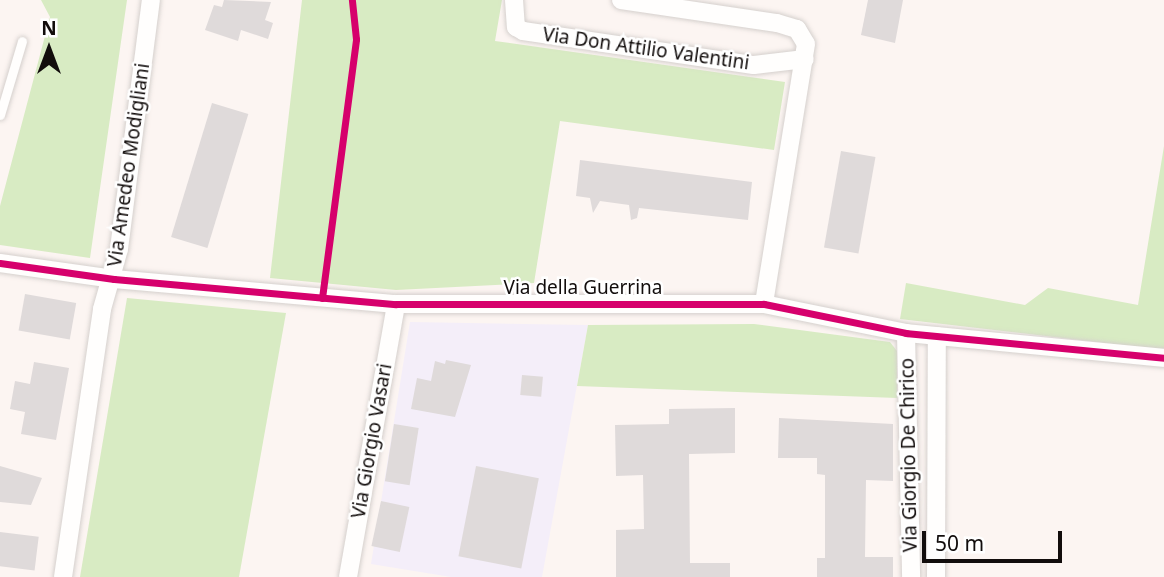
<!DOCTYPE html>
<html>
<head>
<meta charset="utf-8">
<style>
  body { margin:0 }
  #map { position:relative; width:1164px; height:577px; overflow:hidden; background:#fcf5f2; font-family:"Noto Sans",sans-serif }
  div>[style] { position:absolute }
  [style*='--x'] { left:calc(var(--x)*1px); top:calc(var(--y)*1px); width:calc(var(--w)*1px); rotate:calc(var(--a)*1deg) }
  .industrial>* { inset:0; background:#f4eef9 }
  .green>* { inset:0; background:#d8ebc3 }
  .building>* { inset:0; background:#dfdada; transform-origin:0 0 }
  .roads { filter:drop-shadow(0 0 2px #d5d0cd) drop-shadow(0 0 2px #d5d0cd) }
  .lane>* { height:9px; margin:-4.5px; padding:0 4.5px; transform-origin:4.5px; border-radius:4.5px; background:#fffefd }
  .street>* { height:18px; margin:-9px; padding:0 9px; transform-origin:9px; border-radius:9px; background:#fffefd }
  .cycleway>* { height:7px; margin:-3.5px; padding:0 3.5px; transform-origin:3.5px; border-radius:3.5px; background:#d6006c }
  span { translate:-50% -50%; white-space:nowrap; text-align:center; line-height:1.15; -webkit-text-stroke:5px #fff; paint-order:stroke }
  .street-label { font-size:19px; color:#120d0c }
  .north { position:absolute; left:14px; top:14px; width:70px; height:70px; -webkit-text-stroke:5px #fff; paint-order:stroke; rotate:0deg; font-size:19px; font-weight:700; line-height:28px; text-align:center; color:#120d0c }
  .north::after { content:''; display:block; margin:auto; width:24px; height:32px; background:#120d0c; clip-path:polygon(50% 0,100% 100%,50% 72%,0 100%) }
  .scale { position:absolute; left:922px; top:531px; width:140px; height:32px; box-sizing:border-box; border:4px solid #120d0c; border-top:0; padding-left:9px; font-size:21px; line-height:24px; white-space:nowrap; color:#120d0c; -webkit-text-stroke:5px #fff; paint-order:stroke }
</style>
</head>
<body>
<div id="map">
  <div class="industrial">
    <i style="clip-path:polygon(410px 322px,588px 325px,542px 577px,451px 577px,371px 564px)"></i>
  </div>
  <div class="green">
    <i style="clip-path:polygon(41px 0,127px 0,90px 258px,0 245px,0 206px,50px 17px)"></i>
    <i style="clip-path:polygon(302px 0,502px 0,495px 41px,785px 82px,774px 150px,560px 121px,534px 283px,396px 290px,270px 278px)"></i>
    <i style="clip-path:polygon(1164px 146px,1164px 350px,900px 319px,906px 283px,1025px 305px,1048px 288px,1138px 305px)"></i>
    <i style="clip-path:polygon(127px 298px,286px 313px,239px 577px,80px 577px)"></i>
    <i style="clip-path:polygon(754px 324px,890px 342px,897px 351px,897px 398px,577px 386px,588px 325px)"></i>
  </div>
  <div class="building">
    <i style="clip-path:polygon(224px 0,271px 2px,265px 20px,273px 23px,268px 39px,241px 30px,238px 41px,205px 30px,214px 5px,222px 7px)"></i>
    <i style="clip-path:polygon(868px 0,903px 0,895px 43px,861px 35px)"></i>
    <i style="left:212px;top:103px;width:38px;height:140px;rotate:17deg"></i>
    <i style="left:841px;top:151px;width:35px;height:98px;rotate:10deg"></i>
    <i style="clip-path:polygon(580px 160px,752px 182px,748px 220px,639px 208px,637px 218px,631px 220px,629px 205px,600px 201px,593px 213px,590px 198px,576px 196px)"></i>
    <i style="left:25px;top:294px;width:52px;height:37px;rotate:10deg"></i>
    <i style="clip-path:polygon(446px 360px,471px 365px,455px 417px,411px 409px,417px 378px,431px 381px,435px 361px,445px 364px)"></i>
    <i style="clip-path:polygon(34px 362px,69px 368px,56px 440px,21px 434px,25px 412px,10px 409px,15px 381px,30px 384px)"></i>
    <i style="left:522px;top:375px;width:21px;height:20px;rotate:5deg"></i>
    <i style="clip-path:polygon(735px 408px,735px 453px,689px 454px,690px 563px,730px 563px,730px 577px,616px 577px,616px 530px,644px 529px,643px 475px,616px 476px,615px 425px,669px 424px,669px 409px)"></i>
    <i style="clip-path:polygon(779px 418px,893px 424px,893px 481px,866px 480px,865px 557px,893px 557px,893px 577px,817px 577px,817px 558px,825px 558px,825px 475px,817px 474px,817px 458px,778px 458px)"></i>
    <i style="left:394px;top:424px;width:25px;height:58px;rotate:9deg"></i>
    <i style="clip-path:polygon(0 466px,42px 478px,31px 505px,0 502px)"></i>
    <i style="left:476px;top:466px;width:64px;height:92px;rotate:11deg"></i>
    <i style="left:381px;top:501px;width:29px;height:46px;rotate:12deg"></i>
    <i style="left:0;top:532px;width:39px;height:34px;rotate:7deg"></i>
  </div>
  <div class="roads">
    <div class="lane">
      <i style="--x:0;--y:115;--w:77;--a:-73.4"></i>
    </div>
    <div class="street">
      <i style="--x:514;--y:0;--w:27;--a:86"></i>
      <i style="--x:516;--y:27;--w:8;--a:30"></i>
      <i style="--x:523;--y:31;--w:233;--a:8.4"></i>
      <i style="--x:754;--y:65;--w:51;--a:-6.7"></i>
      <i style="--x:621;--y:0;--w:158;--a:8.4"></i>
      <i style="--x:777;--y:23;--w:21;--a:17"></i>
      <i style="--x:797;--y:29;--w:17;--a:59"></i>
      <i style="--x:806;--y:44;--w:263;--a:99.2"></i>
      <i style="--x:0;--y:263;--w:115;--a:8"></i>
      <i style="--x:114;--y:279;--w:283;--a:5.1"></i>
      <i style="--x:396;--y:304;--w:368;--a:0"></i>
      <i style="--x:764;--y:304;--w:145;--a:11.5"></i>
      <i style="--x:906;--y:333;--w:259;--a:5.5"></i>
      <i style="--x:906;--y:333;--w:244;--a:88.8"></i>
      <i style="--x:63;--y:577;--w:271;--a:-81.7"></i>
      <i style="--x:102;--y:309;--w:62;--a:-74.2"></i>
      <i style="--x:119;--y:249;--w:251;--a:-82.7"></i>
      <i style="--x:348;--y:577;--w:277;--a:-80"></i>
      <i style="--x:936;--y:577;--w:241;--a:-89.8"></i>
    </div>
  </div>
  <div class="cycleway">
    <i style="--x:0;--y:263;--w:115;--a:8"></i>
    <i style="--x:114;--y:279;--w:283;--a:5.1"></i>
    <i style="--x:396;--y:304;--w:368;--a:0"></i>
    <i style="--x:764;--y:304;--w:145;--a:11.5"></i>
    <i style="--x:906;--y:333;--w:259;--a:5.5"></i>
    <i style="--x:322;--y:298;--w:261;--a:-82.5"></i>
    <i style="--x:356;--y:39;--w:39;--a:-96"></i>
  </div>
  <div class="street-label">
    <span style="left:646px;top:49px;rotate:8deg">Via Don Attilio Valentini</span>
    <span style="left:129px;top:165px;rotate:-82deg">Via Amedeo Modigliani</span>
    <span style="left:583px;top:288px">Via della Guerrina</span>
    <span style="left:372px;top:441px;rotate:-80deg">Via Giorgio Vasari</span>
    <span style="left:909px;top:455px;rotate:-91deg">Via Giorgio De Chirico</span>
  </div>
  <div class="north">N</div>
  <div class="scale">50 m</div>
</div>
</body>
</html>
